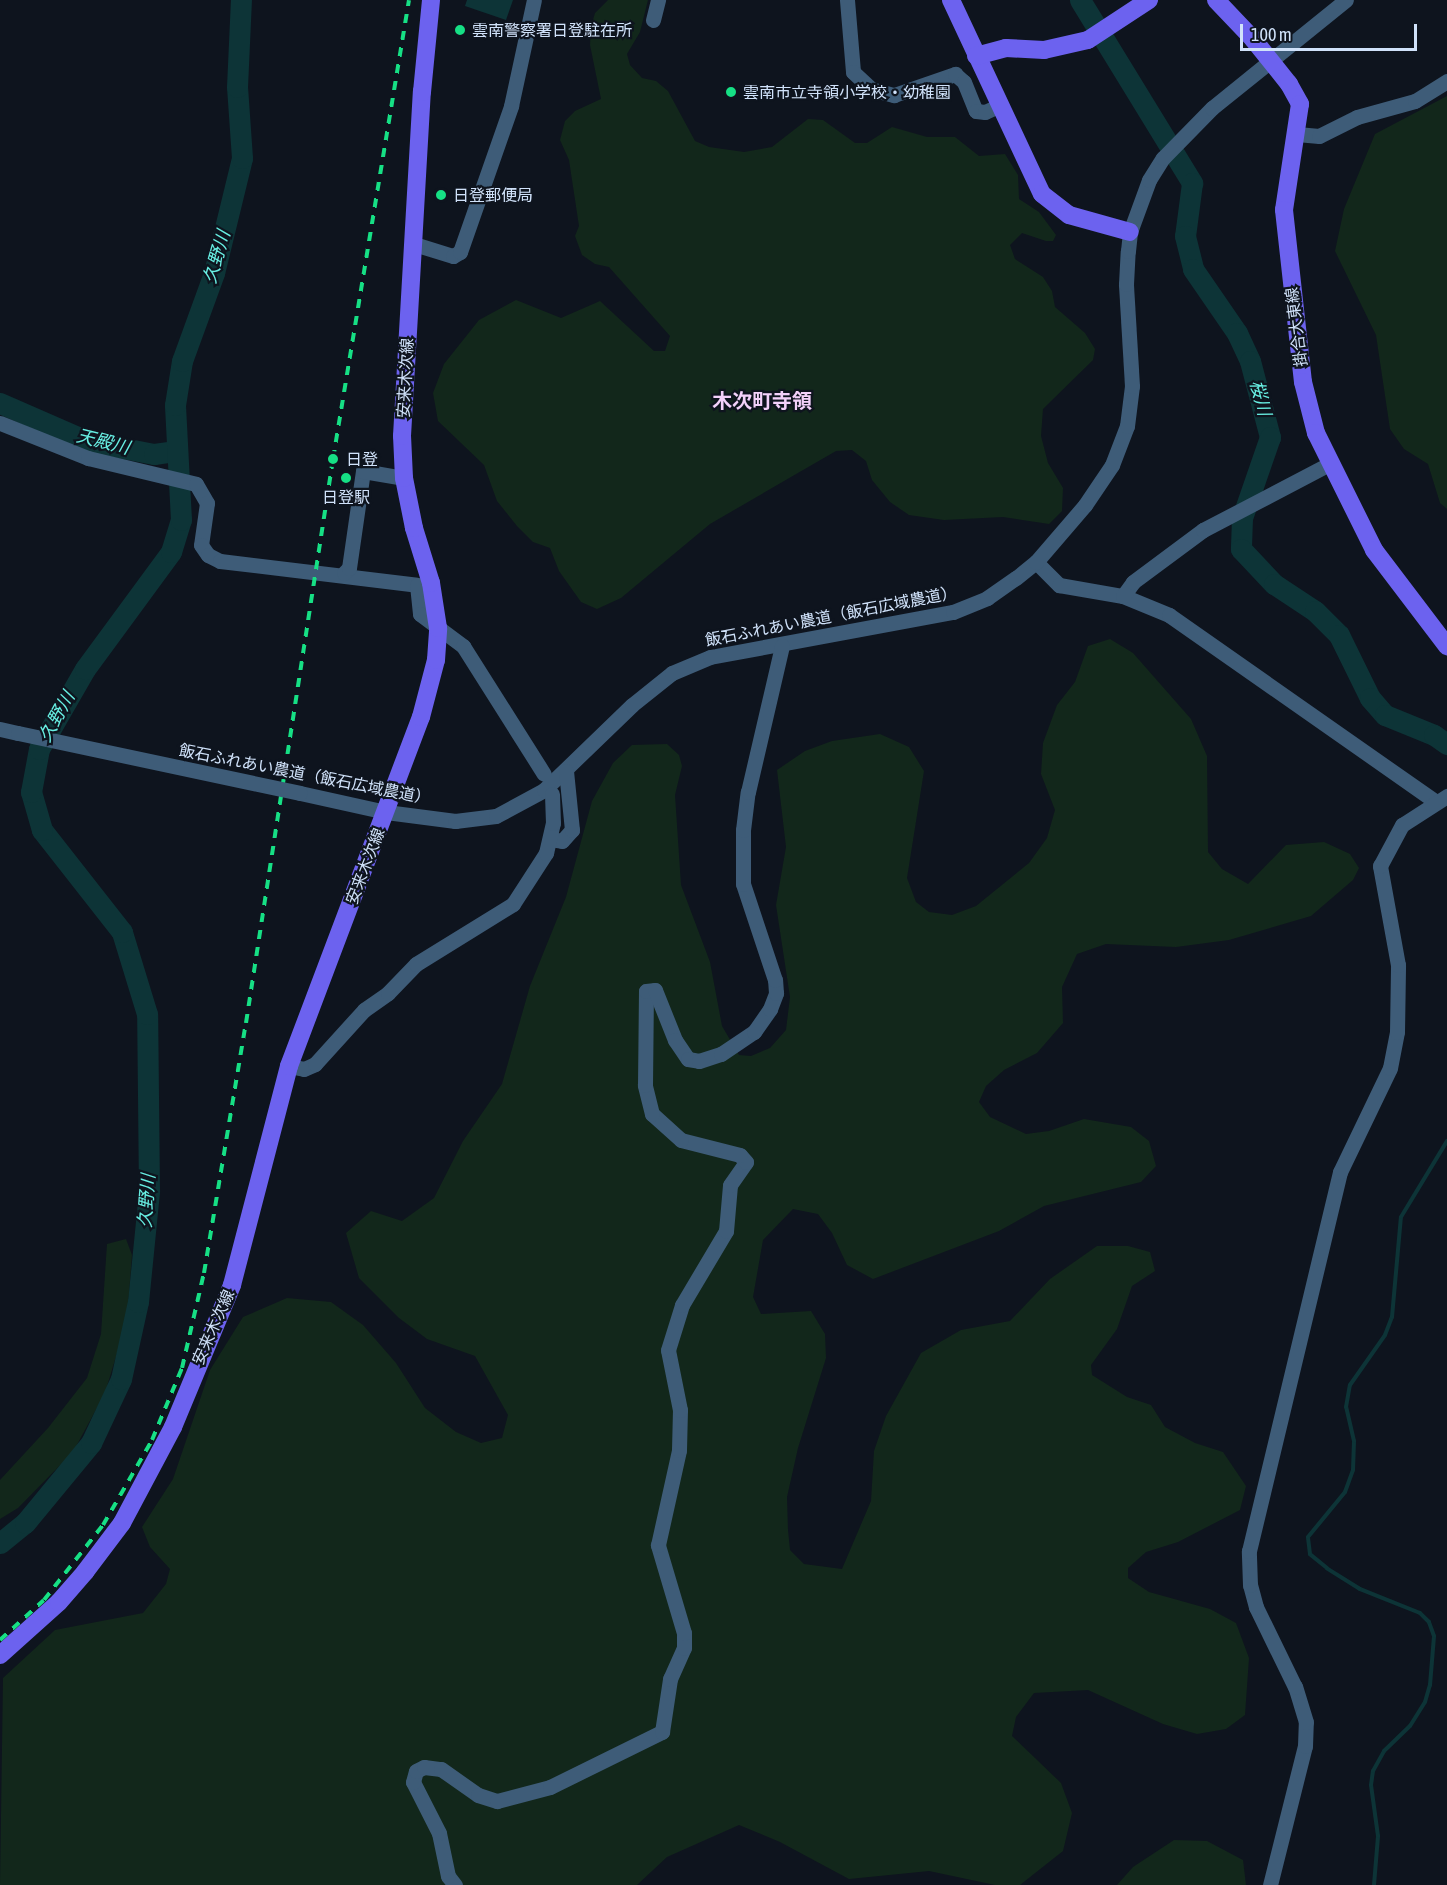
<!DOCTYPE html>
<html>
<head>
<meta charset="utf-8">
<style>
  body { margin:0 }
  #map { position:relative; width:1447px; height:1885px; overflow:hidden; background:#0e141e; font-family:"Asap Condensed","Noto Sans JP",sans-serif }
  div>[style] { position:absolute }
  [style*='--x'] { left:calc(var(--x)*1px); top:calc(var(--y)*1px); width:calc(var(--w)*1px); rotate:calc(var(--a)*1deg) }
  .green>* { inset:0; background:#12271b }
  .water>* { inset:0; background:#0d3437 }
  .stream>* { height:4px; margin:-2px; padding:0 2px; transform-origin:2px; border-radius:2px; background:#0d3437 }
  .river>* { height:21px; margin:-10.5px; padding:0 10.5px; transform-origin:10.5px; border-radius:10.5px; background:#0d3437 }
  .minor>* { height:15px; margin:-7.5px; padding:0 7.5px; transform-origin:7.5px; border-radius:7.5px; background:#3e5c78 }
  .major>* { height:18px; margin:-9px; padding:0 9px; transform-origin:9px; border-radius:9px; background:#6c62ef }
  .rail>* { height:4px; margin-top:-2px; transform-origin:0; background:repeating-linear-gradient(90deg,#16e085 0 9px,transparent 0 17px) }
  .minor-bridge>* { height:15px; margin:-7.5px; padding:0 7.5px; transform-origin:7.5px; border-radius:7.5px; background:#3e5c78 }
  .dots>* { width:16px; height:16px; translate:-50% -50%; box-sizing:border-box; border:3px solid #0e141e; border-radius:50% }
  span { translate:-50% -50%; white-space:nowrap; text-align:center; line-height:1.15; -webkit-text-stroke:4.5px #0e141e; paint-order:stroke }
  .poi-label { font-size:16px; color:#d0e2fa }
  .left { translate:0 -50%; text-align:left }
  .street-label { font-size:16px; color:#d0e2fa }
  .water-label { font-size:18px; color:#68f0e4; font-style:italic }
  .quarter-label { font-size:20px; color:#f3d1fa; font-weight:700 }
  .scale { position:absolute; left:1240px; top:24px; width:177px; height:27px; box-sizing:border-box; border:3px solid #d0e2fa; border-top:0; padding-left:8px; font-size:18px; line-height:21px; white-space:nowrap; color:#d0e2fa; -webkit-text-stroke:4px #0e141e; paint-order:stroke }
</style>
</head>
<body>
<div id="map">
  <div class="green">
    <i style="clip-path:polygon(608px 0,648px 0,640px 32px,627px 54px,630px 65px,642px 78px,656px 81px,668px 91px,695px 141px,709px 147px,744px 152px,772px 147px,808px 119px,823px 120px,855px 143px,867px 143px,892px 127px,927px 137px,955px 137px,979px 156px,1005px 154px,1018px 175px,1019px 199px,1039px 212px,1056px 235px,1053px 241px,1046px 241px,1022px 233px,1010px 245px,1015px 259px,1043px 277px,1052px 291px,1055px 307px,1085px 333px,1095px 349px,1093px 360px,1043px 409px,1041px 436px,1048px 463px,1063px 488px,1062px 511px,1049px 524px,1003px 517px,944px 520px,909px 515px,890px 502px,872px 480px,866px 461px,852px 450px,836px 451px,710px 524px,621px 598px,597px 609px,581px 602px,559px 571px,550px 548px,533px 542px,517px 526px,497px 501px,484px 465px,438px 421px,433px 393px,444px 364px,479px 320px,516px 300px,561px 318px,600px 301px,654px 351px,665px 351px,670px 336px,609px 267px,595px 264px,582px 255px,575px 236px,579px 226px,569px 160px,560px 140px,565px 121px,575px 111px,601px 99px,590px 45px,591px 27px,595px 13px)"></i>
    <i style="clip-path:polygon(1447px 96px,1447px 509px,1440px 503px,1428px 464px,1404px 449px,1390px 429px,1376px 335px,1335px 251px,1344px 209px,1375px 134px)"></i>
    <i style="clip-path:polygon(1110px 639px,1133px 653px,1191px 719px,1207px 756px,1208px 852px,1222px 869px,1248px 884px,1286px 845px,1324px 842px,1350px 854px,1359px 868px,1353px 880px,1311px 916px,1229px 940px,1176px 947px,1106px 944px,1077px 954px,1062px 987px,1063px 1023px,1037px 1053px,1004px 1070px,986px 1086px,979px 1102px,990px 1117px,1026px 1134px,1049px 1131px,1084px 1119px,1131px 1127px,1149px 1141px,1156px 1166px,1141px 1182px,1044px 1206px,999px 1231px,873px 1279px,847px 1265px,832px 1233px,818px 1214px,793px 1209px,763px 1240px,753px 1297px,761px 1314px,811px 1311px,825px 1334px,826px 1358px,798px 1448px,787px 1497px,788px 1530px,790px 1550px,804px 1564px,842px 1569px,871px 1501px,874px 1451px,886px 1416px,921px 1353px,961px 1330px,1010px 1321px,1050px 1279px,1097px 1246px,1128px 1246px,1150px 1252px,1155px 1271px,1132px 1286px,1117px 1329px,1091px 1365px,1092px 1375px,1127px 1397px,1151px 1405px,1165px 1427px,1195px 1443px,1223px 1452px,1246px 1486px,1240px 1510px,1178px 1542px,1146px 1552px,1128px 1568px,1128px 1578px,1149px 1592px,1210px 1609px,1236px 1623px,1249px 1658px,1245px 1715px,1226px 1729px,1197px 1734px,1163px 1724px,1088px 1690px,1034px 1693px,1016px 1717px,1012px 1736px,1061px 1783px,1072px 1813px,1063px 1851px,1020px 1885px,995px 1885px,929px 1871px,849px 1879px,780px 1842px,739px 1825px,667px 1857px,637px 1885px,0 1885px,3px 1678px,55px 1630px,143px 1613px,166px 1584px,170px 1569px,150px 1547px,142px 1527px,173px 1479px,210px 1370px,243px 1317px,287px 1298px,331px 1302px,363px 1325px,396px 1363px,425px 1408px,456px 1432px,481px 1443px,502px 1438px,508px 1415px,475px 1356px,427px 1339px,399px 1318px,359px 1278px,346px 1233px,371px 1211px,402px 1221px,434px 1198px,463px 1141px,502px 1084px,530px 986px,566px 897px,592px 801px,613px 763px,632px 745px,667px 744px,679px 755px,682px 766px,675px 795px,681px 885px,710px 962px,722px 1026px,739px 1055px,751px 1056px,770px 1048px,786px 1030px,790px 997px,776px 905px,786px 847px,777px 770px,805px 751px,832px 741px,880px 734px,909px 747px,924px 771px,907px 878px,916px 902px,929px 912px,952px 915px,976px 906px,1029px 863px,1047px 838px,1055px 810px,1041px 774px,1043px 743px,1057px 705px,1075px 682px,1088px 646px)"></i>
    <i style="clip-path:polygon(126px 1239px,132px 1255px,127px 1320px,105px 1393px,73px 1452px,18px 1508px,0 1519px,0 1480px,48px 1428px,87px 1378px,101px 1334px,107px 1244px)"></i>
    <i style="clip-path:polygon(1174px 1840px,1207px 1841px,1243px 1860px,1246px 1885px,1117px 1885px,1133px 1867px)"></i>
  </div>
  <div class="water">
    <i style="clip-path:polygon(467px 0,513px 0,506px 20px,465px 6px)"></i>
  </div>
  <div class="stream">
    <i style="--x:1374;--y:1885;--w:49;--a:-85.3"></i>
    <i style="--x:1378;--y:1836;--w:51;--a:-97.8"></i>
    <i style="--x:1371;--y:1785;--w:14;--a:-82"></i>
    <i style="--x:1373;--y:1771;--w:23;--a:-61"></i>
    <i style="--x:1384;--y:1751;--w:36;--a:-44"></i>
    <i style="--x:1410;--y:1726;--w:28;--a:-58"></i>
    <i style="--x:1425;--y:1702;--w:18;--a:-74"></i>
    <i style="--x:1430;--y:1685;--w:49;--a:-85.3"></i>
    <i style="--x:1434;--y:1636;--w:15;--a:-110"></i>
    <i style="--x:1429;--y:1622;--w:13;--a:-135"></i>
    <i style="--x:1420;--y:1613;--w:65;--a:-158.2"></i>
    <i style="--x:1360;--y:1589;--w:39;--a:-148"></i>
    <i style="--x:1327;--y:1568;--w:22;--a:-141"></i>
    <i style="--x:1310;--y:1554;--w:17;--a:-97"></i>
    <i style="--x:1308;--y:1537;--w:58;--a:-50.6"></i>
    <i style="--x:1345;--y:1492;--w:23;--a:-70"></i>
    <i style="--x:1353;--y:1470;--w:29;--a:-88"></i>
    <i style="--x:1354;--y:1441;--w:35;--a:-103"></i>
    <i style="--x:1346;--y:1407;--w:22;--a:-80"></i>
    <i style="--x:1350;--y:1385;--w:61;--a:-55"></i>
    <i style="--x:1385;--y:1335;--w:19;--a:-69"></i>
    <i style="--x:1392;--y:1317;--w:100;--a:-84.9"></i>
    <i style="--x:1401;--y:1217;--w:89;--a:-58.8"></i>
  </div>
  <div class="river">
    <i style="--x:1080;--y:0;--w:215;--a:58.5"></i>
    <i style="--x:1192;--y:183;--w:53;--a:97.5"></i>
    <i style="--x:1185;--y:236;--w:34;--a:76"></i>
    <i style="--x:1193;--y:269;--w:78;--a:55.5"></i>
    <i style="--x:1237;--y:333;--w:31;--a:65"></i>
    <i style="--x:1250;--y:361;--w:79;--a:75.3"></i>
    <i style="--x:1270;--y:437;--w:86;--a:109.1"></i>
    <i style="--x:1242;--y:518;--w:31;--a:92"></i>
    <i style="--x:1241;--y:549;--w:48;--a:46.7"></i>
    <i style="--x:1274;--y:584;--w:49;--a:33.4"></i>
    <i style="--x:1315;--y:611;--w:34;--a:45"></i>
    <i style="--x:1339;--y:635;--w:70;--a:63.8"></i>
    <i style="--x:1370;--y:698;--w:23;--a:49"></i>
    <i style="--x:1385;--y:715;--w:53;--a:22.2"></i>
    <i style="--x:1434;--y:735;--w:16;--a:35"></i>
    <i style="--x:0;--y:403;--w:95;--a:23.6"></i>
    <i style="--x:87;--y:441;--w:68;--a:11"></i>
    <i style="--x:154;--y:454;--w:22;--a:-8"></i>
    <i style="--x:0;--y:1543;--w:32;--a:-39"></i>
    <i style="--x:25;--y:1523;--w:104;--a:-50.5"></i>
    <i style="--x:91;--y:1443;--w:71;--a:-64.9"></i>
    <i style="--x:121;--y:1379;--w:79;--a:-77.6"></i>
    <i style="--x:138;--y:1302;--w:112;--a:-84.3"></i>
    <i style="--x:149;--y:1191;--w:177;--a:-90.6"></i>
    <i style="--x:147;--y:1014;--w:86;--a:-107"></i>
    <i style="--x:122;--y:932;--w:130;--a:-128.1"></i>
    <i style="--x:42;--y:830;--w:40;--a:-106"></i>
    <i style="--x:31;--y:792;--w:44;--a:-79.5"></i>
    <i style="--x:39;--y:749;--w:92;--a:-60.1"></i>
    <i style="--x:85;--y:669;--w:145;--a:-53.7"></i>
    <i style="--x:171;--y:552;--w:34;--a:-73"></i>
    <i style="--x:181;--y:520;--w:115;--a:-93"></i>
    <i style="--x:175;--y:405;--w:45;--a:-81"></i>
    <i style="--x:182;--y:361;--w:94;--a:-70"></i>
    <i style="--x:214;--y:273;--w:118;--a:-76.3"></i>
    <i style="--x:242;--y:158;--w:71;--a:-94"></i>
    <i style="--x:237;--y:87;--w:87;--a:-87.4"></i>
  </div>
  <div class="minor">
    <i style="--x:847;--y:0;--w:72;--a:85.2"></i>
    <i style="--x:853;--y:72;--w:25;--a:43"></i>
    <i style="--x:871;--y:89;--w:24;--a:15"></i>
    <i style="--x:894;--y:95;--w:65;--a:-19"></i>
    <i style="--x:955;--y:74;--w:12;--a:42"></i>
    <i style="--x:964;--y:82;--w:31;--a:68"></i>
    <i style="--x:976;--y:111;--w:9;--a:6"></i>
    <i style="--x:985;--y:112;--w:14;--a:-25"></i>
    <i style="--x:653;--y:20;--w:21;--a:-76"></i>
    <i style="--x:1297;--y:134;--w:22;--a:5"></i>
    <i style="--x:1319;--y:136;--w:42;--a:-26.6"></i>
    <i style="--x:1357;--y:117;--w:60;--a:-15.4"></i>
    <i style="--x:1415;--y:101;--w:38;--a:-32"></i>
    <i style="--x:414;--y:244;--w:41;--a:17.1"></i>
    <i style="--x:453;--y:256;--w:8;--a:-30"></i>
    <i style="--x:460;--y:252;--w:155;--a:-70.7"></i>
    <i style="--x:511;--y:106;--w:108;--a:-77.8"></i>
    <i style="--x:0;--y:423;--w:95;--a:21.7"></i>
    <i style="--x:88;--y:458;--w:111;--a:13.5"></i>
    <i style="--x:196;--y:484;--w:22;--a:60"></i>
    <i style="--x:207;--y:503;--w:42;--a:98.1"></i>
    <i style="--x:201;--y:545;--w:12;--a:55"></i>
    <i style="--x:208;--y:555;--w:13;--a:27"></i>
    <i style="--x:220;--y:561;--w:198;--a:6.9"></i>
    <i style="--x:417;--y:585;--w:29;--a:84"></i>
    <i style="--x:420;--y:614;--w:54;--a:36.7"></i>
    <i style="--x:463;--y:646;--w:151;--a:57.7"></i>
    <i style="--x:1036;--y:562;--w:33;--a:45"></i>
    <i style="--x:1059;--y:585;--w:65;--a:9.8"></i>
    <i style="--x:1123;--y:596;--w:50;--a:22.4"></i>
    <i style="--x:1169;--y:615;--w:326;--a:35"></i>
    <i style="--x:344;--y:573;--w:7;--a:-45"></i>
    <i style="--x:349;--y:568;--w:98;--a:-81.8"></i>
    <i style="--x:363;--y:471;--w:42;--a:9.7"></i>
    <i style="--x:1123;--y:596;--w:17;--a:-54"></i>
    <i style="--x:1133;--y:582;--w:87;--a:-36.6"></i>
    <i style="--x:1203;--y:530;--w:142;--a:-27.6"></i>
    <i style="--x:0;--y:729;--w:18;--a:13"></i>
    <i style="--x:300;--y:793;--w:88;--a:12.5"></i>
    <i style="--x:386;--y:812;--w:70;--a:7.4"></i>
    <i style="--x:455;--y:821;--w:41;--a:-7"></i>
    <i style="--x:496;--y:816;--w:55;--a:-28.4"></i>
    <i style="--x:544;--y:790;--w:122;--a:-44"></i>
    <i style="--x:632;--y:705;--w:51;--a:-38.7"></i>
    <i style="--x:672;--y:673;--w:41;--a:-22.8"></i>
    <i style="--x:710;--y:657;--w:247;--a:-10.5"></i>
    <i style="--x:953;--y:612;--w:37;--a:-22"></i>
    <i style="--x:987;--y:598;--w:35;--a:-35"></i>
    <i style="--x:1016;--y:578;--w:26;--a:-39"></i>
    <i style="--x:1036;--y:562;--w:75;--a:-49.3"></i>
    <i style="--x:1085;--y:505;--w:48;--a:-56"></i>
    <i style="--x:1112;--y:465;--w:42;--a:-69"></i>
    <i style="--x:1127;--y:426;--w:40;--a:-82.9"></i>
    <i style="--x:1132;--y:386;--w:102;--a:-93.4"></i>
    <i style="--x:1126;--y:284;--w:33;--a:-87"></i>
    <i style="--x:1128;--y:251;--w:19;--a:-84"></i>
    <i style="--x:1130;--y:232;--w:55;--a:-69.9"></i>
    <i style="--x:1149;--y:180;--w:26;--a:-58"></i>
    <i style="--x:1163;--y:158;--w:70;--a:-45.6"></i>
    <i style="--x:1212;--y:108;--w:172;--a:-38.9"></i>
    <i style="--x:550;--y:839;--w:12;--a:9"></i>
    <i style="--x:562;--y:841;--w:15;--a:-48"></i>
    <i style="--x:572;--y:830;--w:59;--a:-95.8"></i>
    <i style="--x:289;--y:1066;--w:15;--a:11"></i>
    <i style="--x:304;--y:1069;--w:12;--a:-24"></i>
    <i style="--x:315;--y:1064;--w:73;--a:-47.8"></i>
    <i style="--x:364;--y:1010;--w:29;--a:-35"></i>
    <i style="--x:388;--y:993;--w:40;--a:-46"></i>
    <i style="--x:416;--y:964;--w:114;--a:-31.7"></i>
    <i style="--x:513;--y:904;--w:61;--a:-57.1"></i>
    <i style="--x:546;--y:853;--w:31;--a:-77"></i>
    <i style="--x:553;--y:823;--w:29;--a:-92"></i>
    <i style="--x:455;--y:1885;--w:11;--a:-128"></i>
    <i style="--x:448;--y:1876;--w:44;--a:-101.8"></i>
    <i style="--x:439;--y:1833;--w:57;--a:-117"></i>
    <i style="--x:413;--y:1782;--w:11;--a:-75"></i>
    <i style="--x:416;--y:1771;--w:9;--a:-27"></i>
    <i style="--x:424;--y:1767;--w:17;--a:7"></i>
    <i style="--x:441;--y:1769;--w:45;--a:35.1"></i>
    <i style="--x:478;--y:1795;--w:20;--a:18"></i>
    <i style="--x:497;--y:1801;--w:55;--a:-14.8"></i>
    <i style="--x:550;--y:1787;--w:125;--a:-26.2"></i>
    <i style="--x:662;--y:1732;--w:54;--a:-81.4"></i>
    <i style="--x:670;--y:1679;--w:34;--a:-66"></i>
    <i style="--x:684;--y:1648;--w:15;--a:-90"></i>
    <i style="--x:684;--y:1633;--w:92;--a:-106.5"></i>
    <i style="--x:658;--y:1545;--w:97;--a:-77.5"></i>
    <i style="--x:679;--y:1450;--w:40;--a:-88.6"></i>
    <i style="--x:680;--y:1410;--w:61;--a:-101.3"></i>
    <i style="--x:668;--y:1350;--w:47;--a:-72.7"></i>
    <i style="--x:682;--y:1305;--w:86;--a:-59.3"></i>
    <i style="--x:726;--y:1231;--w:46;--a:-85"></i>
    <i style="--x:730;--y:1185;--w:28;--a:-55"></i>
    <i style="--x:746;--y:1162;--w:9;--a:-131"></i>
    <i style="--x:740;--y:1155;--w:61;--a:-165.7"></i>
    <i style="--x:681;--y:1140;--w:39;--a:-138"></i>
    <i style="--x:652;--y:1114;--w:30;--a:-104"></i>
    <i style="--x:645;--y:1085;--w:94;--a:-89.4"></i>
    <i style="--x:646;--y:991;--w:9;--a:-6"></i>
    <i style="--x:655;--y:990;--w:54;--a:68.2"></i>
    <i style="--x:675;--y:1040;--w:23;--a:56"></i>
    <i style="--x:688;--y:1059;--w:11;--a:10"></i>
    <i style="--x:699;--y:1061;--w:23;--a:-18"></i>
    <i style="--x:721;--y:1054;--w:40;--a:-34"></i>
    <i style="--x:754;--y:1032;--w:28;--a:-55"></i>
    <i style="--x:770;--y:1009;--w:17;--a:-69"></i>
    <i style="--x:776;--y:993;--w:13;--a:-94"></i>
    <i style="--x:775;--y:980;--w:101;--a:-108.4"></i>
    <i style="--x:743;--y:884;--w:54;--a:-90"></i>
    <i style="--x:743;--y:830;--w:38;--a:-83"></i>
    <i style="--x:748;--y:792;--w:150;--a:-76.9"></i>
    <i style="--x:1270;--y:1885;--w:143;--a:-75.9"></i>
    <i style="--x:1305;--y:1746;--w:24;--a:-88"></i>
    <i style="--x:1306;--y:1722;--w:37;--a:-107"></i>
    <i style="--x:1295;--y:1687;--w:89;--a:-116"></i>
    <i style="--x:1256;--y:1607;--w:23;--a:-105"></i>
    <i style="--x:1250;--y:1585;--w:34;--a:-92"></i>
    <i style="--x:1249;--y:1551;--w:390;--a:-76.5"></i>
    <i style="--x:1340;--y:1172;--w:115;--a:-64.3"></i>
    <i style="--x:1390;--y:1068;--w:37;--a:-79"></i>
    <i style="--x:1397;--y:1032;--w:67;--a:-89.1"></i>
    <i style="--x:1398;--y:965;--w:101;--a:-100.3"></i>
    <i style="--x:1380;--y:866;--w:47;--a:-61.8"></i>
    <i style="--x:1402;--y:825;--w:54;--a:-32.8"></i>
  </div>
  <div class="major">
    <i style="--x:951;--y:0;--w:214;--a:64.9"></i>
    <i style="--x:1042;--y:194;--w:34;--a:38"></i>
    <i style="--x:1069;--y:215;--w:63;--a:15.6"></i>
    <i style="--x:1216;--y:0;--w:54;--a:46.5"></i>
    <i style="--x:1253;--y:39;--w:58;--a:51.3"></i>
    <i style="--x:1289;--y:84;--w:23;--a:61"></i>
    <i style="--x:1300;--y:104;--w:107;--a:98.6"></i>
    <i style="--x:1284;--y:210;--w:173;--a:83.7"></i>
    <i style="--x:1303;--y:382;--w:53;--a:75.7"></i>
    <i style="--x:1316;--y:433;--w:131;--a:63.6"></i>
    <i style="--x:1374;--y:550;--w:121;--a:52.8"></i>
    <i style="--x:976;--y:56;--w:31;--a:-15"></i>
    <i style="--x:1006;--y:48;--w:38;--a:3"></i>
    <i style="--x:1044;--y:50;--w:45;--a:-12.8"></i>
    <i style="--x:1088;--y:40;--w:73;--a:-33.3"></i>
    <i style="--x:0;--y:1655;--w:79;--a:-41.9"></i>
    <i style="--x:59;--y:1602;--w:40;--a:-49"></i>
    <i style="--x:85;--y:1572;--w:61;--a:-52.9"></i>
    <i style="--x:122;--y:1523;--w:109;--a:-62"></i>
    <i style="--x:173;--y:1427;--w:154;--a:-67.4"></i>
    <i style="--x:232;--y:1285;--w:226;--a:-75.4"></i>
    <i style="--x:289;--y:1066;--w:373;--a:-69.3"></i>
    <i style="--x:421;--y:717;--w:59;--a:-75.3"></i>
    <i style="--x:436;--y:660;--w:32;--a:-86"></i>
    <i style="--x:438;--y:628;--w:46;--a:-98.8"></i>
    <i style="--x:431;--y:583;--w:58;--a:-107.2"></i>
    <i style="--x:414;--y:528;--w:51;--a:-101.3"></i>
    <i style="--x:404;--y:478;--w:42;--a:-92.7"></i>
    <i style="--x:402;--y:436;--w:345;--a:-86.7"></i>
    <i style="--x:422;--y:92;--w:92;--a:-84.4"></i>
  </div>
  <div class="rail">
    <i style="--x:0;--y:1640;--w:59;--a:-42.3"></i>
    <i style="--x:44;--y:1600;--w:95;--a:-51.8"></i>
    <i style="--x:103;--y:1525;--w:98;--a:-60"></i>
    <i style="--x:152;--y:1440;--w:78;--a:-67.4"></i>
    <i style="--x:182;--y:1368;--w:98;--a:-77"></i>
    <i style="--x:204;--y:1273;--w:254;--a:-80.5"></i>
    <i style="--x:246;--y:1023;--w:571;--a:-81.23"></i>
    <i style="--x:333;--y:459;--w:465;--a:-80.6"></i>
  </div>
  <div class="minor-bridge">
    <i style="--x:18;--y:733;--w:288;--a:12"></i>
  </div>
  <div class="dots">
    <i style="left:460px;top:30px;background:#16e085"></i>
    <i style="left:731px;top:92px;background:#16e085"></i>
    <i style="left:441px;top:195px;background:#16e085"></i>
    <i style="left:333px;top:459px;background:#16e085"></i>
    <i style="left:346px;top:478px;background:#16e085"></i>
  </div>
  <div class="poi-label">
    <span class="left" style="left:472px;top:30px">雲南警察署日登駐在所</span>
    <span class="left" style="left:743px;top:92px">雲南市立寺領小学校・幼稚園</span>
    <span class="left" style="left:453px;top:195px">日登郵便局</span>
    <span class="left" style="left:346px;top:459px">日登</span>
    <span style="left:346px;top:497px">日登駅</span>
  </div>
  <div class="street-label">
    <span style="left:1296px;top:327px;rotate:-97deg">掛合大東線</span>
    <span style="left:405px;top:378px;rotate:-87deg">安来木次線</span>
    <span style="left:831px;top:616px;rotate:-11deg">飯石ふれあい農道（飯石広域農道）</span>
    <span style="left:305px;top:774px;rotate:11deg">飯石ふれあい農道（飯石広域農道）</span>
    <span style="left:365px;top:866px;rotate:-69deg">安来木次線</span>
    <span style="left:213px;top:1327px;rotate:-66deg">安来木次線</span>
  </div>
  <div class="water-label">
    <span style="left:217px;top:257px;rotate:-74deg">久野川</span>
    <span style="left:1260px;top:398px;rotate:75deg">桜川</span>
    <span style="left:103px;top:442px;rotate:14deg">天殿川</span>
    <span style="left:57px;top:717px;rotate:-61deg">久野川</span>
    <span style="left:147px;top:1201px;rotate:-86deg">久野川</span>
  </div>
  <div class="quarter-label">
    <span style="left:762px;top:400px">木次町寺領</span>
  </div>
  <div class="scale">100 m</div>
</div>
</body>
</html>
